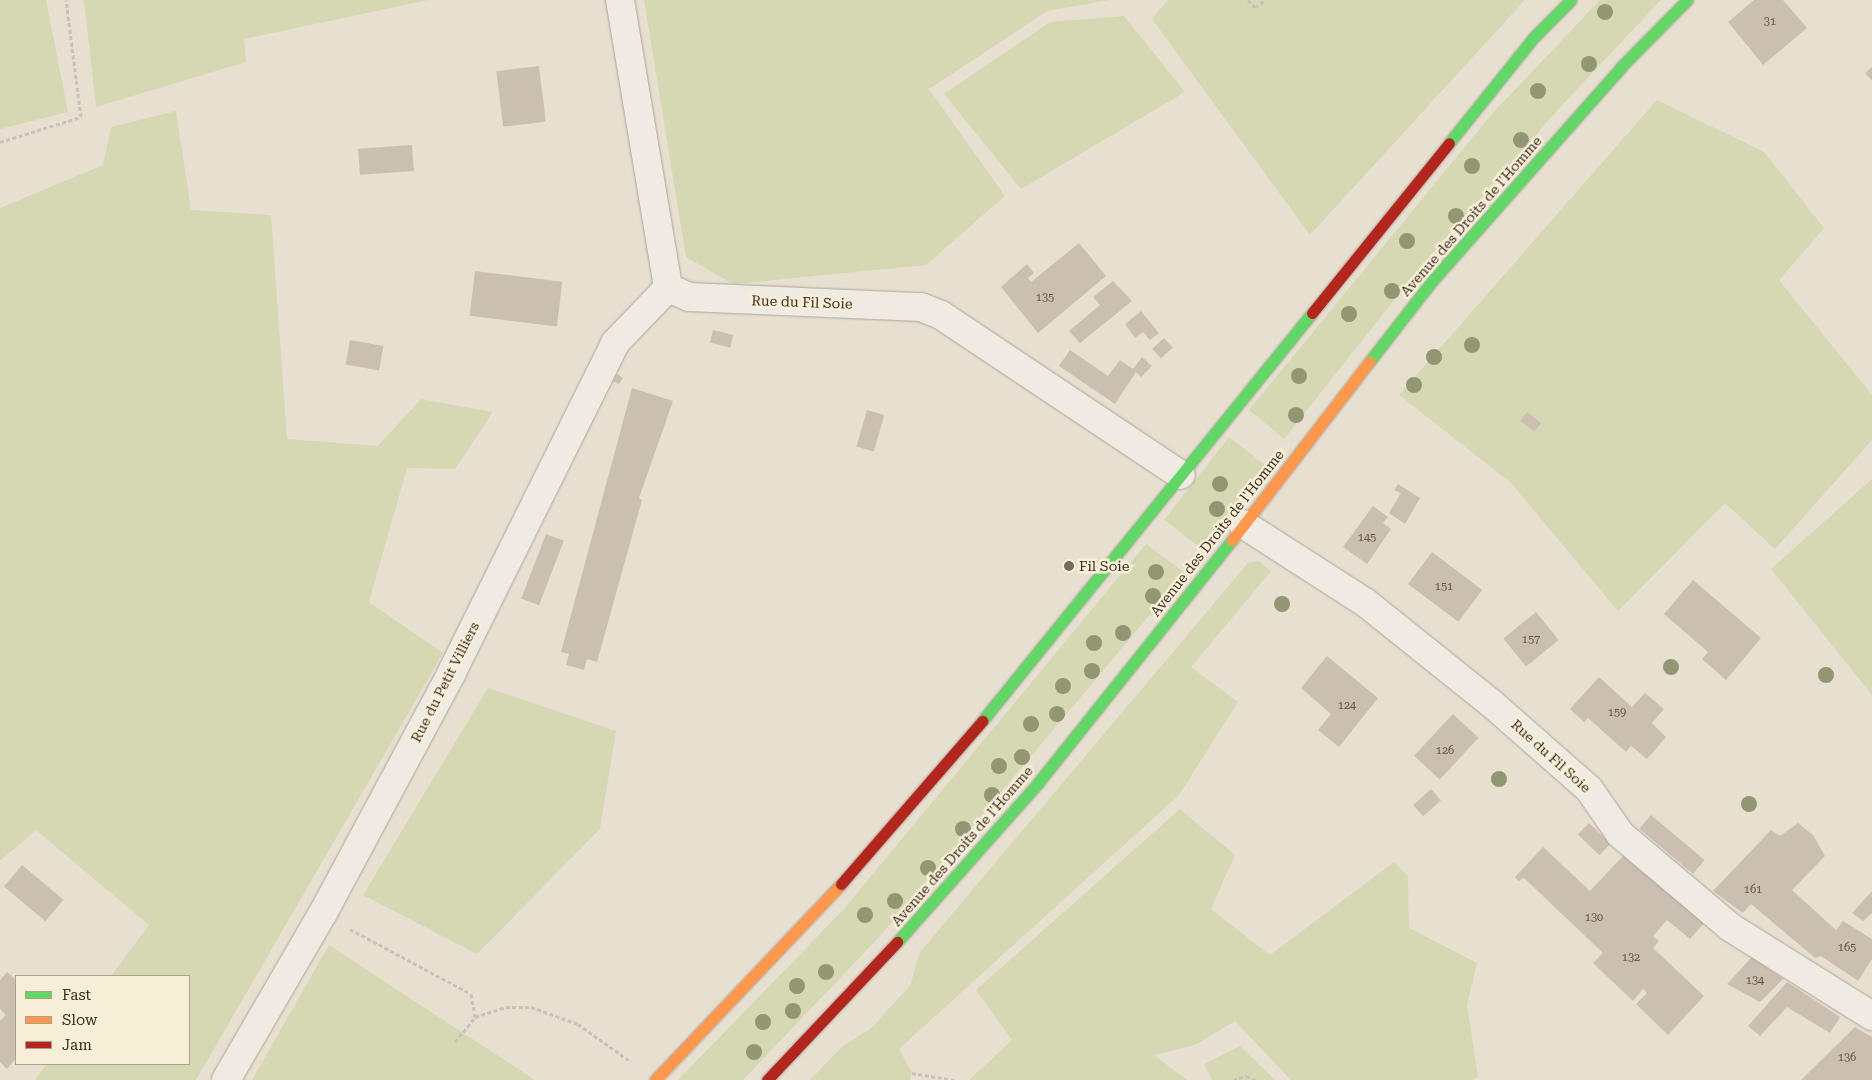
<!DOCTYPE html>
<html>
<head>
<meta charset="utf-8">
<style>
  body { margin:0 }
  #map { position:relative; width:1872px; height:1080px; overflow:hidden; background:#e7e0d1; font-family:"Roboto Serif",serif }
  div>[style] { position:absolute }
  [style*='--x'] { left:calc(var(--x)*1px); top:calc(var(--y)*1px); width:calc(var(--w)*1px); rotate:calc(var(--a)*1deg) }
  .green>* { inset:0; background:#d6d7b3; transform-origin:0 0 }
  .building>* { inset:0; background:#cbbfb2; transform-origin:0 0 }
  .path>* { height:3px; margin-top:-1.5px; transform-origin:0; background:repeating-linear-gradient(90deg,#c8c2b9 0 4px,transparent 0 6.5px) }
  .roads { filter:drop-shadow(0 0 1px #ada599) drop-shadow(0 0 1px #ada599) }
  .street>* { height:28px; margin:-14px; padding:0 14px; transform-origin:14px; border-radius:14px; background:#efebe3 }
  .fast>* { height:11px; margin:-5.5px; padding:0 5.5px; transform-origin:5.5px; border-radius:5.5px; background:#63d668 }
  .slow>* { height:11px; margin:-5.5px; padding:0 5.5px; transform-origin:5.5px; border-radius:5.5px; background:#ff974d }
  .jam>* { height:11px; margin:-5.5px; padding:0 5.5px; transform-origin:5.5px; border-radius:5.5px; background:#b3261e }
  .trees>* { width:16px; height:16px; margin:-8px; border-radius:50%; background:#929673 }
  .dots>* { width:14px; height:14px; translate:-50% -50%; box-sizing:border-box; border:2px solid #f7eed8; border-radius:50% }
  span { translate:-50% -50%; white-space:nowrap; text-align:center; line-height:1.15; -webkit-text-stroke:5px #f7eed8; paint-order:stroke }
  .number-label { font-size:11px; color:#605244 }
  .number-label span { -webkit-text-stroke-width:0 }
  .street-label { font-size:14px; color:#3d2e20 }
  .poi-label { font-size:14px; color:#3d2e20 }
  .left { translate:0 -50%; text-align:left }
  .legend { position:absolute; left:15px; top:975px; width:175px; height:90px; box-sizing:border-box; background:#f7eed8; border:1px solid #ada18e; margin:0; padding:6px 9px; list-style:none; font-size:15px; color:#3d2e20 }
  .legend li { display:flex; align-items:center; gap:10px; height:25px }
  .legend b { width:25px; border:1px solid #ada18e }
</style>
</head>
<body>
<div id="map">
  <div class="green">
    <i style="clip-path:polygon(0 0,46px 0,68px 112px,0 129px)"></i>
    <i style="clip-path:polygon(84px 0,428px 0,244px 39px,246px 62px,96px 107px)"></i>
    <i style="clip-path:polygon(644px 0,1109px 0,1047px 11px,929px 89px,1005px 196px,926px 265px,733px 284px,686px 257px)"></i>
    <i style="clip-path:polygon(1168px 0,1525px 0,1310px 235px,1152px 19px)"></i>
    <i style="clip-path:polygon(1600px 0,1661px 0,1563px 104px,1422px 265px,1284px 439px,1249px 410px,1491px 115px)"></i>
    <i style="clip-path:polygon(1124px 16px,1185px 92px,1021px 189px,944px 94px,1050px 22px)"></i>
    <i style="clip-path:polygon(1657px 100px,1764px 152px,1824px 228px,1779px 280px,1872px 395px,1872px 440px,1775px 549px,1725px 503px,1618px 611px,1510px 482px,1399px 395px)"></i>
    <i style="clip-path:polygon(176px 111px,191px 210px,271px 215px,287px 439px,378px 446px,421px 399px,493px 412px,455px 469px,407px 468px,369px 602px,443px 653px,196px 1080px,35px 1080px,47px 1064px,189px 1064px,189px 976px,111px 976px,149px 925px,36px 830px,0 861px,0 208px,103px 165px,111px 127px)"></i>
    <i style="left:1229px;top:437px;width:46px;height:105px;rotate:38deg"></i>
    <i style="clip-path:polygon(1872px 479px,1872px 695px,1771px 569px)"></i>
    <i style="clip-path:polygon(1146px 544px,1185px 573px,880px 936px,743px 1080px,678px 1080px,843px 910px)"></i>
    <i style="clip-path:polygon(1259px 561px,1271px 571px,1191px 667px,1238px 702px,1179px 795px,899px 1049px,912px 1073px,910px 1080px,810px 1080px,843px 1046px,870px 1029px,910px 986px,920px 952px,1248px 563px)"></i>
    <i style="clip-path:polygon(488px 688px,616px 731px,600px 829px,477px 954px,363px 895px)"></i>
    <i style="clip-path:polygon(1180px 809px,1235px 855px,1211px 909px,1270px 955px,1394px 862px,1408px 876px,1409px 928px,1477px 963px,1467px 1005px,1478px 1077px,1472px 1080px,1291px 1080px,1235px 1021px,1195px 1045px,1154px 1055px,1187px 1080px,969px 1080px,1012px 1040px,976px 990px)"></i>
    <i style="clip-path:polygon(329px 945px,535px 1080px,252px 1080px)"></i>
    <i style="clip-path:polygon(1240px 1046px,1275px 1080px,1212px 1080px,1204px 1064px)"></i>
  </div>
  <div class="building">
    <i style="clip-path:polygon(1754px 0,1783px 0,1807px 28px,1763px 65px,1728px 22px)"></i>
    <i style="left:539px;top:66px;width:56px;height:43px;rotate:83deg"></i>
    <i style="clip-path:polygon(1872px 67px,1872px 81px,1865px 73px)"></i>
    <i style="left:412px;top:145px;width:26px;height:54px;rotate:86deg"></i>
    <i style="clip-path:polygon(1079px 243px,1106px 276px,1038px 333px,1001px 287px,1027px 264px,1034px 273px,1028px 278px,1031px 282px)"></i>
    <i style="left:475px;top:271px;width:88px;height:45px;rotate:7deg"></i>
    <i style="clip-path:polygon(1113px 281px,1132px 301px,1080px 343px,1069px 331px,1100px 305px,1093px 297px)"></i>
    <i style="clip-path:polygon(1141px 311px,1159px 333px,1150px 340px,1143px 332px,1135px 338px,1125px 324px)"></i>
    <i style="left:713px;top:330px;width:21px;height:13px;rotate:14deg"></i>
    <i style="left:1164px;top:338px;width:13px;height:16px;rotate:48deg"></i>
    <i style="left:350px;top:340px;width:34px;height:25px;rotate:10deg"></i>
    <i style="clip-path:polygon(1070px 350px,1108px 376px,1120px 360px,1133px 369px,1142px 357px,1152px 366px,1141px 377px,1136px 372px,1115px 404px,1059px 366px)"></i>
    <i style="clip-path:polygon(617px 374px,623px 378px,619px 384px,613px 381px)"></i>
    <i style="clip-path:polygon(632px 388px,673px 401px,639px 498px,642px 500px,597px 662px,587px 659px,584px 670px,566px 665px,569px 654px,561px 652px)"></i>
    <i style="left:867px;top:410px;width:18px;height:38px;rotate:16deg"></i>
    <i style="left:1527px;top:412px;width:18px;height:11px;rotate:38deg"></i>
    <i style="clip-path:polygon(1398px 484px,1420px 498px,1405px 524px,1389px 513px,1401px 493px,1394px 490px)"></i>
    <i style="clip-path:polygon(1373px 506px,1388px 517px,1383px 523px,1391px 529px,1367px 564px,1343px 547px)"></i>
    <i style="left:546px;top:534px;width:19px;height:69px;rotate:21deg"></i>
    <i style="left:1432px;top:552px;width:63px;height:40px;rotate:37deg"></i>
    <i style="clip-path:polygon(1693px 580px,1761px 638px,1726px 680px,1702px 659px,1708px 652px,1664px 614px)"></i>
    <i style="left:1536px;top:612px;width:36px;height:42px;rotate:51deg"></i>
    <i style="clip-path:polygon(1327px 656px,1378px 698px,1339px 747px,1318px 730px,1331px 714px,1301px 688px)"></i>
    <i style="clip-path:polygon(1599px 677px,1632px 707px,1645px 693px,1664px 709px,1652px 723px,1666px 737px,1647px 759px,1631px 746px,1626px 752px,1588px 718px,1584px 722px,1570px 709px)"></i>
    <i style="left:1453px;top:714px;width:35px;height:57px;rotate:43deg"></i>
    <i style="left:1431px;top:789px;width:15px;height:24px;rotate:48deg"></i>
    <i style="left:1651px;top:815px;width:70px;height:18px;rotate:40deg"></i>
    <i style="left:1589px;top:823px;width:30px;height:16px;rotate:44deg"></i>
    <i style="clip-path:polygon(1798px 823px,1813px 835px,1825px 856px,1792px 890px,1836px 930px,1843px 921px,1872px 939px,1872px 959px,1858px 981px,1821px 956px,1815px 958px,1751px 904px,1743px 913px,1713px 891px,1771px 830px,1780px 836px)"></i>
    <i style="clip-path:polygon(1543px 847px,1590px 891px,1623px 856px,1705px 922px,1690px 939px,1667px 920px,1653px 936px,1659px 941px,1653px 948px,1704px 996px,1668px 1035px,1636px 1004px,1647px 993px,1643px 989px,1633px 1001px,1593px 963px,1603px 953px,1524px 878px,1519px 881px,1515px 877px)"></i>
    <i style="left:22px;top:865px;width:54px;height:28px;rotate:40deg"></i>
    <i style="clip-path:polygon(1872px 891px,1872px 913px,1863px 921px,1852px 913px)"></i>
    <i style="clip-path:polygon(1752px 957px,1783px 979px,1760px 1002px,1727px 984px)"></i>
    <i style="clip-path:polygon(7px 972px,16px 980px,16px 1058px,7px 1069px,0 1062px,0 1021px,6px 1015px,0 1009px,0 980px)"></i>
    <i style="clip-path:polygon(1787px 982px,1840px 1017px,1830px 1033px,1787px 1007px,1760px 1036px,1748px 1026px)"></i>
    <i style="clip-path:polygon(1855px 1027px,1872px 1037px,1872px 1080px,1801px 1080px)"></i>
  </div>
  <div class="path">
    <i style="--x:1248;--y:0;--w:10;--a:45"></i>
    <i style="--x:1255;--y:7;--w:13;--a:-32"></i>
    <i style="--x:0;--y:142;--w:85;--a:-17.2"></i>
    <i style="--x:81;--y:117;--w:118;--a:-97.3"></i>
    <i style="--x:350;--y:929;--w:137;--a:28.2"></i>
    <i style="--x:471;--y:994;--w:23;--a:80"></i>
    <i style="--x:475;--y:1017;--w:33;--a:-18"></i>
    <i style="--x:506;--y:1007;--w:25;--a:0"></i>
    <i style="--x:531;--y:1007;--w:50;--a:19.9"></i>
    <i style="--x:578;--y:1024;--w:65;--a:35.6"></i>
    <i style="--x:455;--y:1042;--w:32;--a:-51"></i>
    <i style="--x:912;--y:1073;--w:43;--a:9.5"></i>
    <i style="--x:1233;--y:1080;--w:14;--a:-17"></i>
    <i style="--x:1246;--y:1076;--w:11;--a:22"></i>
  </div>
  <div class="roads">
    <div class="street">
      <i style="--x:620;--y:0;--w:292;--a:80.5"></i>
      <i style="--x:668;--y:288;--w:23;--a:23"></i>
      <i style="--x:689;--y:297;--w:232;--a:2.5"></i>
      <i style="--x:921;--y:307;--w:22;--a:22"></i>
      <i style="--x:941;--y:315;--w:288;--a:33.7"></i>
      <i style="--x:1243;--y:524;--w:146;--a:32.7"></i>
      <i style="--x:1366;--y:603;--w:160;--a:38.7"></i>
      <i style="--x:1491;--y:703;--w:130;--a:41.3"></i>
      <i style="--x:1589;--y:789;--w:55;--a:55.4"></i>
      <i style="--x:1620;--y:834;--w:144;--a:40.2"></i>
      <i style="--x:1730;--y:927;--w:168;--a:32.1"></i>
      <i style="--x:226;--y:1080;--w:193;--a:-59.9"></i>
      <i style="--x:323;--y:913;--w:273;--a:-61.8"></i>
      <i style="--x:452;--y:672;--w:367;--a:-63.6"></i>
      <i style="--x:615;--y:343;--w:76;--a:-46.1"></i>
    </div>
    <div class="fast">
      <i style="--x:1449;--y:143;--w:136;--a:-51.3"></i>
      <i style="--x:1534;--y:37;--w:52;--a:-45"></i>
      <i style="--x:1369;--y:362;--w:103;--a:-52.1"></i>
      <i style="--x:1432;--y:281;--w:286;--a:-48.5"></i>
      <i style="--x:1621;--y:67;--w:94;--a:-45.4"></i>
      <i style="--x:982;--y:721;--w:525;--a:-51.03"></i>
      <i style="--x:897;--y:942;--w:213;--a:-48.4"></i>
      <i style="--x:1038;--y:783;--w:311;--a:-51.4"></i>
    </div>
    <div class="slow">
      <i style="--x:1232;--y:540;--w:225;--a:-52.4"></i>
      <i style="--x:655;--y:1080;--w:270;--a:-46.5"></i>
    </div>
    <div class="jam">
      <i style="--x:1312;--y:313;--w:218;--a:-51.1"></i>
      <i style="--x:841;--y:884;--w:216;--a:-49.1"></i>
      <i style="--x:767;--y:1080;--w:190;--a:-46.7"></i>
    </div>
  </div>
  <div class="trees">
    <i style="left:1605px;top:12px"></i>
    <i style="left:1589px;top:64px"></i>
    <i style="left:1538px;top:91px"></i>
    <i style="left:1521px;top:140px"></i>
    <i style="left:1472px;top:166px"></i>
    <i style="left:1456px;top:216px"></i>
    <i style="left:1407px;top:241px"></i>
    <i style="left:1392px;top:291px"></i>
    <i style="left:1349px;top:314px"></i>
    <i style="left:1472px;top:345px"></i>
    <i style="left:1434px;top:357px"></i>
    <i style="left:1299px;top:376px"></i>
    <i style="left:1414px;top:385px"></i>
    <i style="left:1296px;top:415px"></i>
    <i style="left:1220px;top:484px"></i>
    <i style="left:1217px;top:509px"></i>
    <i style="left:1156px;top:572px"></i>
    <i style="left:1153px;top:596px"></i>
    <i style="left:1282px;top:604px"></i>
    <i style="left:1123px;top:633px"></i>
    <i style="left:1094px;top:643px"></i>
    <i style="left:1671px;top:667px"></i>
    <i style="left:1092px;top:671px"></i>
    <i style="left:1826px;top:675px"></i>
    <i style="left:1063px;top:686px"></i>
    <i style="left:1057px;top:714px"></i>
    <i style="left:1031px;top:724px"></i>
    <i style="left:1022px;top:757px"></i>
    <i style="left:999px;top:766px"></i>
    <i style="left:1499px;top:779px"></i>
    <i style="left:992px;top:795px"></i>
    <i style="left:1749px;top:804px"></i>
    <i style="left:963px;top:829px"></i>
    <i style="left:928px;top:868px"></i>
    <i style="left:895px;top:901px"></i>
    <i style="left:865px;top:915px"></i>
    <i style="left:826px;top:972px"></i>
    <i style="left:797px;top:986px"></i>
    <i style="left:793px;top:1011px"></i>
    <i style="left:763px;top:1022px"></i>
    <i style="left:754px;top:1052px"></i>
  </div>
  <div class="dots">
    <i style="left:1069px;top:566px;background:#786c5e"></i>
  </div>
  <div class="number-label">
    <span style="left:1770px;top:22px">31</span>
    <span style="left:1045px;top:298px">135</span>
    <span style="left:1367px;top:538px">145</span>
    <span style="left:1444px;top:587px">151</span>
    <span style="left:1531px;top:640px">157</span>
    <span style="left:1347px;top:706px">124</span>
    <span style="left:1617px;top:713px">159</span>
    <span style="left:1445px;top:751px">126</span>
    <span style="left:1753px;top:890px">161</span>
    <span style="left:1594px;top:918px">130</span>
    <span style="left:1847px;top:948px">165</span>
    <span style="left:1631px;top:958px">132</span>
    <span style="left:1755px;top:981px">134</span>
    <span style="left:1847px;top:1058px">136</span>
  </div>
  <div class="street-label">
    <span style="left:1471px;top:216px;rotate:-49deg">Avenue des Droits de l'Homme</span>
    <span style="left:802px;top:302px;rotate:2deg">Rue du Fil Soie</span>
    <span style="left:1217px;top:533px;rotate:-52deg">Avenue des Droits de l'Homme</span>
    <span style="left:445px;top:682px;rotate:-63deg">Rue du Petit Villiers</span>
    <span style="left:1551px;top:756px;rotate:42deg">Rue du Fil Soie</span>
    <span style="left:962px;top:846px;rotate:-49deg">Avenue des Droits de l'Homme</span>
  </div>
  <div class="poi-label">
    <span class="left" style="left:1079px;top:566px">Fil Soie</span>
  </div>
  <ul class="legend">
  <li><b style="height:6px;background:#63d668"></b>Fast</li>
  <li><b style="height:6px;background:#ff974d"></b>Slow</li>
  <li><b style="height:6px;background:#b3261e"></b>Jam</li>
  </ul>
</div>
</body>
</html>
